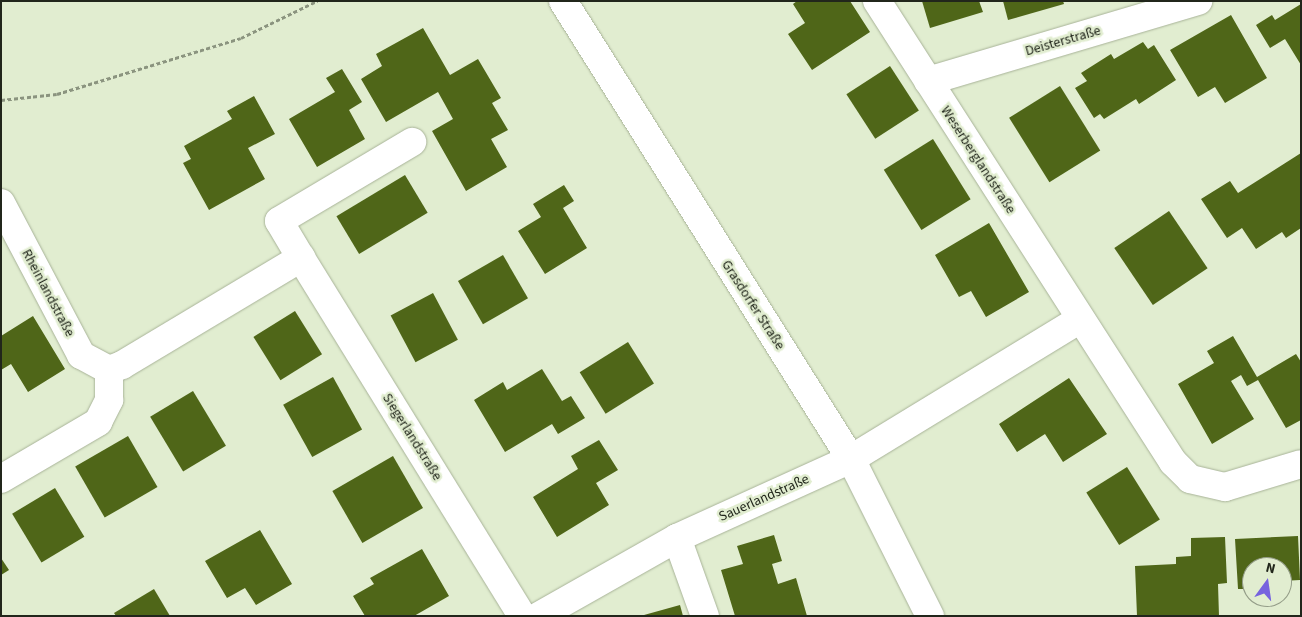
<!DOCTYPE html>
<html>
<head>
<meta charset="utf-8">
<style>
  body { margin:0 }
  #map { position:relative; width:1302px; height:617px; overflow:hidden; background:#e1edd0; font-family:"Source Sans 3",sans-serif }
  div>[style] { position:absolute }
  [style*='--x'] { left:calc(var(--x)*1px); top:calc(var(--y)*1px); width:calc(var(--w)*1px); rotate:calc(var(--a)*1deg) }
  .building>* { inset:0; background:#4f6618; transform-origin:0 0 }
  .path>* { height:3px; margin-top:-1.5px; transform-origin:0; background:repeating-linear-gradient(90deg,#8b947f 0 4px,transparent 0 6.5px) }
  .roads { filter:drop-shadow(0 0 1px #a8b398) drop-shadow(0 0 1px #a8b398) }
  .minor>* { height:28px; margin:-14px; padding:0 14px; transform-origin:14px; border-radius:14px; background:#fff }
  .tertiary>* { height:28px; margin:-14px; padding:0 14px; transform-origin:14px; border-radius:14px; background:#fff }
  span { translate:-50% -50%; white-space:nowrap; text-align:center; line-height:1.15; -webkit-text-stroke:5px #e1edd0; paint-order:stroke }
  .street-label { font-size:14px; color:#21261b }
  .frame { position:absolute; inset:0; border:2px solid #21261b; pointer-events:none }
  .north { position:absolute; left:1242px; top:557px; width:50px; height:50px; box-sizing:border-box; background:#e1edd0; border:1px solid #949d88; border-radius:50%; rotate:14deg; font-size:14px; font-weight:700; line-height:20px; text-align:center; color:#21261b }
  .north::after { content:''; display:block; margin:auto; width:18px; height:22px; background:#7663de; clip-path:polygon(50% 0,100% 100%,50% 72%,0 100%) }
</style>
</head>
<body>
<div id="map">
  <div class="building">
    <i style="clip-path:polygon(797px 1px,850px 1px,870px 32px,812px 70px,788px 34px,805px 23px,793px 4px)"></i>
    <i style="clip-path:polygon(922px 1px,979px 1px,983px 12px,930px 28px)"></i>
    <i style="clip-path:polygon(1003px 1px,1063px 1px,1064px 4px,1008px 20px)"></i>
    <i style="clip-path:polygon(1301px 4px,1301px 65px,1285px 39px,1270px 48px,1256px 25px,1272px 15px,1275px 20px)"></i>
    <i style="clip-path:polygon(1231px 15px,1267px 78px,1225px 103px,1215px 87px,1198px 97px,1170px 50px)"></i>
    <i style="clip-path:polygon(423px 28px,450px 75px,478px 59px,501px 98px,492px 103px,508px 130px,491px 139px,507px 167px,466px 191px,432px 131px,453px 119px,438px 92px,386px 122px,361px 79px,382px 66px,376px 54px)"></i>
    <i style="clip-path:polygon(1143px 42px,1148px 49px,1154px 45px,1176px 80px,1139px 104px,1136px 99px,1104px 119px,1100px 114px,1094px 118px,1075px 88px,1087px 81px,1081px 73px,1111px 54px,1114px 59px)"></i>
    <i style="left:890px;top:66px;width:53px;height:52px;rotate:57deg"></i>
    <i style="clip-path:polygon(342px 69px,362px 102px,349px 110px,365px 139px,317px 167px,289px 119px,335px 92px,326px 78px)"></i>
    <i style="left:1060px;top:86px;width:76px;height:60px;rotate:58deg"></i>
    <i style="clip-path:polygon(254px 96px,275px 134px,248px 148px,265px 179px,209px 210px,183px 163px,191px 159px,184px 146px,232px 119px,227px 111px)"></i>
    <i style="left:933px;top:139px;width:71px;height:58px;rotate:58deg"></i>
    <i style="clip-path:polygon(1301px 153px,1301px 228px,1286px 238px,1282px 232px,1256px 249px,1242px 228px,1227px 238px,1201px 199px,1230px 181px,1238px 193px)"></i>
    <i style="left:405px;top:175px;width:44px;height:80px;rotate:59deg"></i>
    <i style="clip-path:polygon(564px 185px,574px 201px,563px 208px,587px 248px,545px 274px,518px 231px,541px 217px,533px 204px)"></i>
    <i style="left:1169px;top:211px;width:69px;height:66px;rotate:56deg"></i>
    <i style="clip-path:polygon(989px 223px,1029px 292px,986px 317px,971px 291px,959px 297px,935px 255px)"></i>
    <i style="left:503px;top:255px;width:50px;height:52px;rotate:60deg"></i>
    <i style="left:433px;top:293px;width:53px;height:48px;rotate:62deg"></i>
    <i style="left:295px;top:311px;width:51px;height:49px;rotate:58deg"></i>
    <i style="clip-path:polygon(33px 316px,65px 369px,28px 392px,11px 364px,1px 370px,1px 336px)"></i>
    <i style="clip-path:polygon(1233px 336px,1257px 377px,1296px 354px,1301px 362px,1301px 420px,1286px 428px,1258px 380px,1247px 386px,1241px 375px,1231px 381px,1254px 419px,1212px 444px,1178px 384px,1214px 363px,1207px 351px)"></i>
    <i style="left:628px;top:342px;width:49px;height:57px;rotate:58deg"></i>
    <i style="clip-path:polygon(542px 369px,562px 401px,571px 396px,585px 418px,558px 434px,552px 424px,505px 452px,474px 400px,503px 382px,507px 390px)"></i>
    <i style="left:333px;top:377px;width:60px;height:57px;rotate:61deg"></i>
    <i style="clip-path:polygon(1069px 378px,1107px 434px,1063px 462px,1045px 434px,1017px 452px,999px 424px)"></i>
    <i style="left:193px;top:391px;width:64px;height:50px;rotate:59deg"></i>
    <i style="left:128px;top:436px;width:59px;height:61px;rotate:60deg"></i>
    <i style="clip-path:polygon(599px 440px,618px 470px,596px 483px,609px 505px,557px 537px,533px 497px,578px 469px,571px 456px)"></i>
    <i style="left:393px;top:456px;width:60px;height:70px;rotate:60deg"></i>
    <i style="left:1127px;top:467px;width:62px;height:48px;rotate:58deg"></i>
    <i style="left:55px;top:488px;width:57px;height:50px;rotate:59deg"></i>
    <i style="clip-path:polygon(260px 530px,292px 584px,256px 605px,245px 588px,227px 598px,205px 561px)"></i>
    <i style="clip-path:polygon(774px 535px,782px 561px,772px 564px,778px 584px,796px 578px,807px 616px,735px 616px,721px 570px,743px 564px,737px 546px)"></i>
    <i style="clip-path:polygon(1298px 536px,1300px 580px,1282px 581px,1282px 567px,1252px 567px,1252px 589px,1238px 589px,1235px 539px)"></i>
    <i style="clip-path:polygon(1225px 537px,1227px 583px,1218px 584px,1219px 616px,1137px 616px,1135px 566px,1176px 564px,1176px 557px,1191px 556px,1191px 538px)"></i>
    <i style="clip-path:polygon(422px 549px,449px 596px,414px 616px,365px 616px,353px 596px,374px 584px,370px 578px)"></i>
    <i style="clip-path:polygon(1px 558px,9px 570px,1px 575px)"></i>
    <i style="clip-path:polygon(154px 589px,170px 616px,116px 616px,114px 613px)"></i>
    <i style="clip-path:polygon(680px 605px,683px 616px,644px 616px,644px 615px)"></i>
  </div>
  <div class="path">
    <i style="--x:1;--y:100;--w:56;--a:-6.1"></i>
    <i style="--x:57;--y:94;--w:192;--a:-16.9"></i>
    <i style="--x:241;--y:38;--w:85;--a:-26"></i>
  </div>
  <div class="roads">
    <div class="minor">
      <i style="--x:877;--y:1;--w:548;--a:57.3"></i>
      <i style="--x:1173;--y:462;--w:24;--a:45"></i>
      <i style="--x:1190;--y:479;--w:36;--a:13"></i>
      <i style="--x:1225;--y:487;--w:79;--a:-16.8"></i>
      <i style="--x:928;--y:81;--w:282;--a:-16.5"></i>
      <i style="--x:1;--y:203;--w:172;--a:62.2"></i>
      <i style="--x:81;--y:355;--w:32;--a:28"></i>
      <i style="--x:301;--y:258;--w:43;--a:-120.7"></i>
      <i style="--x:279;--y:221;--w:155;--a:-30.7"></i>
      <i style="--x:1;--y:479;--w:113;--a:-30.4"></i>
      <i style="--x:98;--y:422;--w:25;--a:-63"></i>
      <i style="--x:109;--y:400;--w:30;--a:-90"></i>
      <i style="--x:109;--y:370;--w:14;--a:-21"></i>
      <i style="--x:122;--y:365;--w:209;--a:-30.9"></i>
      <i style="--x:301;--y:258;--w:421;--a:58.3"></i>
      <i style="--x:677;--y:538;--w:83;--a:70.3"></i>
      <i style="--x:539;--y:616;--w:159;--a:-29.5"></i>
      <i style="--x:677;--y:538;--w:191;--a:-24.4"></i>
      <i style="--x:851;--y:459;--w:268;--a:-31.4"></i>
    </div>
    <div class="tertiary">
      <i style="--x:563;--y:1;--w:541;--a:57.84"></i>
      <i style="--x:851;--y:459;--w:176;--a:63.3"></i>
    </div>
  </div>
  <div class="street-label">
    <span style="left:1063px;top:41px;rotate:-16deg">Deisterstraße</span>
    <span style="left:978px;top:160px;rotate:57deg">Weserberglandstraße</span>
    <span style="left:48px;top:293px;rotate:62deg">Rheinlandstraße</span>
    <span style="left:753px;top:305px;rotate:57deg">Grasdorfer Straße</span>
    <span style="left:412px;top:437px;rotate:58deg">Siegerlandstraße</span>
    <span style="left:764px;top:498px;rotate:-24deg">Sauerlandstraße</span>
  </div>
  <div class="frame"></div>
  <div class="north">N</div>
</div>
</body>
</html>
